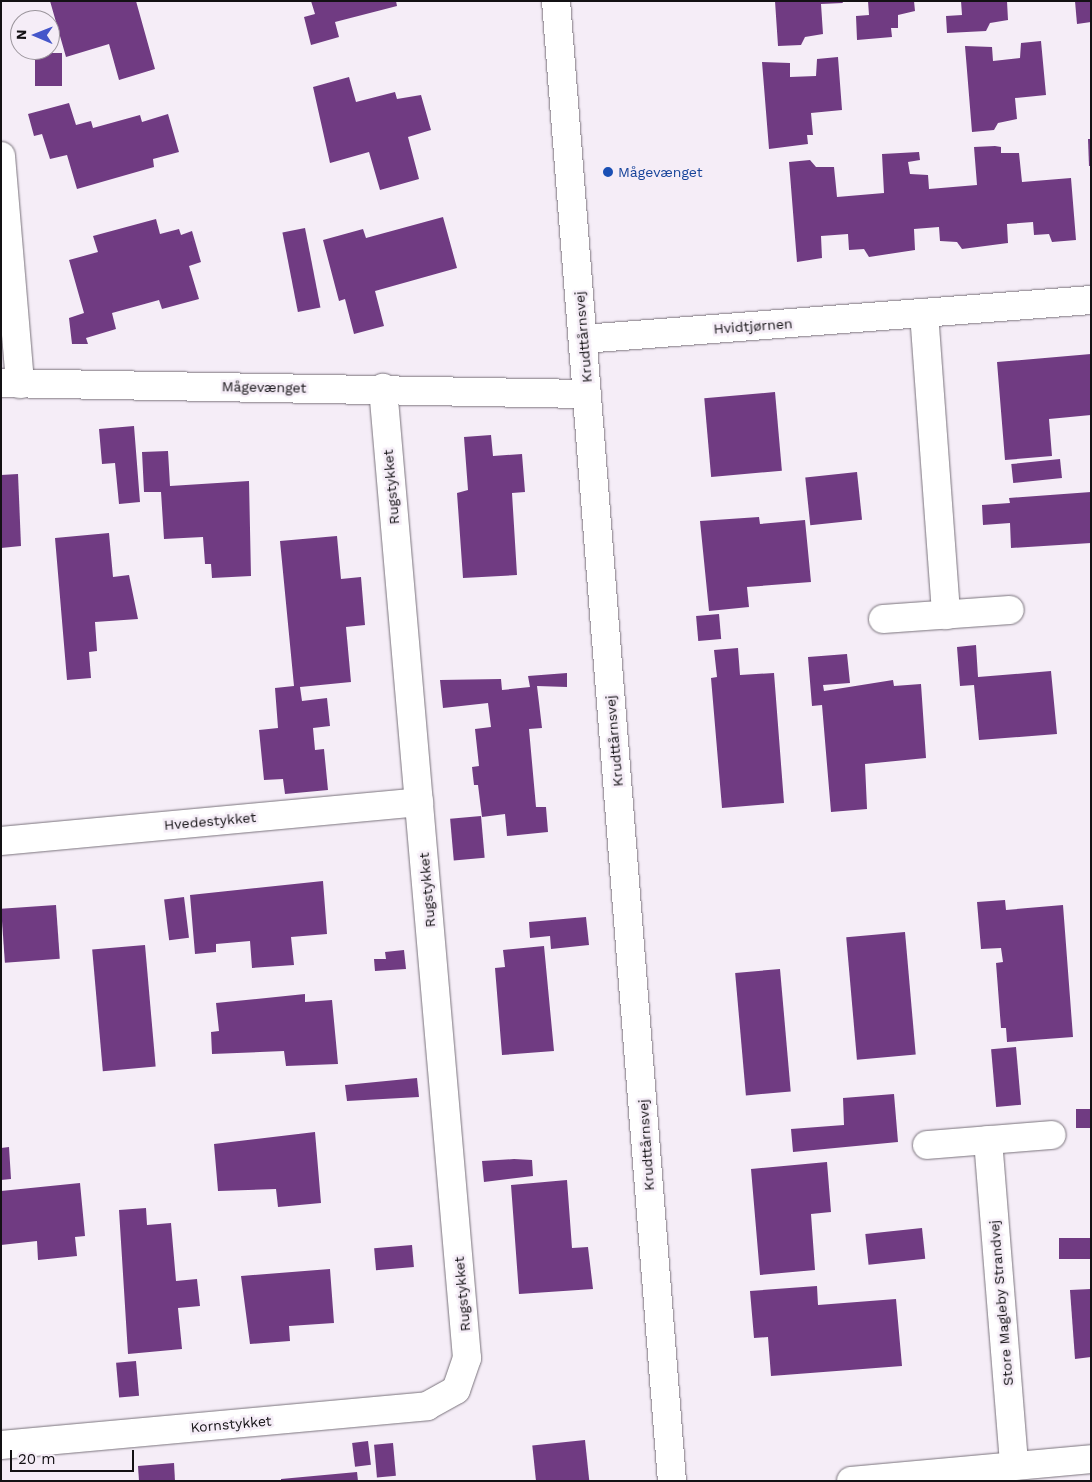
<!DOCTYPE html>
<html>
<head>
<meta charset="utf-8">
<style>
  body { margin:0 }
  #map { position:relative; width:1092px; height:1482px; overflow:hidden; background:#f5edf7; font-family:"Work Sans",sans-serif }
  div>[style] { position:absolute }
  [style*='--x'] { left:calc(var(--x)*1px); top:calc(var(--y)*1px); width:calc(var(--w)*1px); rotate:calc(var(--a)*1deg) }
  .building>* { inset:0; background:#703b82; transform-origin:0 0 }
  .roads { filter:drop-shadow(0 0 1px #7a737c) drop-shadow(0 0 1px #7a737c) }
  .minor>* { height:28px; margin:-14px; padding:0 14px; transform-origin:14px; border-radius:14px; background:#fff }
  .dots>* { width:14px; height:14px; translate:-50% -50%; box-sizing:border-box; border:2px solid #f5edf7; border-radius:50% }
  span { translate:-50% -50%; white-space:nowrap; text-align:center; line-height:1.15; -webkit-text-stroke:5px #f5edf7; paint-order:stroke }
  .transit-label { font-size:14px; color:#164399 }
  .left { translate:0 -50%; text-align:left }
  .street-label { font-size:14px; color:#131114 }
  .frame { position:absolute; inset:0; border:2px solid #131114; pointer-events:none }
  .north { position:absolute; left:10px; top:10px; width:50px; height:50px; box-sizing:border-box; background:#f5edf7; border:1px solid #9b959c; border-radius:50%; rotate:271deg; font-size:14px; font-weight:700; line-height:20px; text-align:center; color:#131114 }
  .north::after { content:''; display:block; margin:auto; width:18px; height:22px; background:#4556ca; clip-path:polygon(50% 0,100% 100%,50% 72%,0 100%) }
  .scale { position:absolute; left:10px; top:1450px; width:124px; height:22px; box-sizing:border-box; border:2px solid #131114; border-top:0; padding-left:6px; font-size:15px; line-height:18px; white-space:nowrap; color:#131114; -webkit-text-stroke:4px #f5edf7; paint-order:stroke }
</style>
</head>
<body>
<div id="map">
  <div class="building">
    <i style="clip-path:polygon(50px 1px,136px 1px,155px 69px,119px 80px,109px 44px,66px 57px)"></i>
    <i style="clip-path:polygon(311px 1px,396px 1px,397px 6px,335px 22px,339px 37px,311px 45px,304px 17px,315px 14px)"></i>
    <i style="clip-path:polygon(775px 1px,842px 1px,843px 3px,821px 4px,823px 34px,805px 37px,801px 45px,778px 46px)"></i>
    <i style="clip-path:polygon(868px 1px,914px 1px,915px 11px,898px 15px,898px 28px,891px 28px,892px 37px,857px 40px,856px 16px,869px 15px)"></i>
    <i style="clip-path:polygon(961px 1px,1007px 1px,1008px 20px,990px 23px,986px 31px,947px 33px,946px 16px,962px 15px)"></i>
    <i style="clip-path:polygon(1075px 1px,1091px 1px,1091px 22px,1077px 24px)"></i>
    <i style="clip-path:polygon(1041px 41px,1046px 95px,1015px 98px,1017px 119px,998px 123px,994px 130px,972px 132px,965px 46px,992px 47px,993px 61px,1020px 58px,1021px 43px)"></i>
    <i style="left:35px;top:53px;width:27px;height:33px"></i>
    <i style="clip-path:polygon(838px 57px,842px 110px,811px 113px,813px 135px,807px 135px,808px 144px,769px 149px,762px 62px,790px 63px,790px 77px,816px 76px,817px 59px)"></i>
    <i style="clip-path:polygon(349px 77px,356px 102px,395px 92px,397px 99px,421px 95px,431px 130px,408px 137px,419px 179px,380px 190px,369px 152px,330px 163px,313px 87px)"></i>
    <i style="clip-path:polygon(69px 103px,76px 125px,91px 121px,93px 128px,140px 115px,142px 122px,168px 114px,179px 152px,153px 159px,154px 167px,77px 189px,67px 155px,50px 159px,42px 134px,34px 136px,28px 114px)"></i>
    <i style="clip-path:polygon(1088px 139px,1091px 139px,1091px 166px,1089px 166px)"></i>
    <i style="clip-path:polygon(995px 146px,1001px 147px,1001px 153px,1019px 153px,1022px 182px,1071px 178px,1076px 240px,1052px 242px,1049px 234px,1034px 235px,1033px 222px,1007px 224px,1008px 243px,962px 249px,957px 242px,940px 241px,939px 227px,914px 229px,915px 250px,869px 257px,864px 249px,849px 250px,848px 234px,821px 236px,822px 258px,797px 262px,789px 162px,810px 160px,816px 167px,834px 167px,837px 197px,884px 193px,882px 154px,919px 152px,920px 160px,908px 162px,910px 174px,928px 175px,929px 189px,977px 185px,974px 147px)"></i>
    <i style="clip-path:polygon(443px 217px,457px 268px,375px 291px,384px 326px,354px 334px,345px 299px,339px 301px,323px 240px,363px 229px,366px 238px)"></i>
    <i style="clip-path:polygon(156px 219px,160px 234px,179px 229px,181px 235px,192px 231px,201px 262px,189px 266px,199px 299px,162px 309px,159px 300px,112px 313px,116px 329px,86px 338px,88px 344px,72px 344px,69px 318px,84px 313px,69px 260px,98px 252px,93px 236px)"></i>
    <i style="left:305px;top:228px;width:81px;height:23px;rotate:79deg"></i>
    <i style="clip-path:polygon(1091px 354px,1091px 415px,1049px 419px,1052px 456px,1005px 460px,997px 362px)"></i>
    <i style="left:775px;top:392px;width:79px;height:71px;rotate:85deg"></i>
    <i style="clip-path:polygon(134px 426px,140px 502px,119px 504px,115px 463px,102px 464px,99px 429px)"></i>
    <i style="clip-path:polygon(491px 435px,493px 456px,522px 454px,525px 492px,512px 493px,517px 575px,463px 578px,457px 493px,468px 490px,464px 437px)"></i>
    <i style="clip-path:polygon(168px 451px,170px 486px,249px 481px,251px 576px,212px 578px,211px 564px,205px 564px,203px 537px,164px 539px,161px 492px,144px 492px,142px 452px)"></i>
    <i style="left:1060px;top:459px;width:19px;height:49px;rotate:84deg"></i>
    <i style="left:857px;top:472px;width:48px;height:52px;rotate:84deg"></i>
    <i style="clip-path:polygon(18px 474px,21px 546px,1px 548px,1px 475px)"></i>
    <i style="clip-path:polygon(1091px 492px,1091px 543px,1011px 548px,1010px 523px,983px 525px,982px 505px,1010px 503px,1009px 498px)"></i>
    <i style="clip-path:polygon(759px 517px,760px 524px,805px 520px,811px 582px,747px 587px,749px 607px,709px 611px,700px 521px)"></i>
    <i style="clip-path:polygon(109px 533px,113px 577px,129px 575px,138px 619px,95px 622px,97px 651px,89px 652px,91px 678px,67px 680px,55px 538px)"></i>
    <i style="clip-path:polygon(337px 536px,341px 579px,361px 577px,365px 625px,346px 627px,351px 682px,300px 687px,302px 701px,327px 698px,330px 726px,313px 728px,315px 750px,324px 749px,328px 790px,285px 794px,283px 779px,264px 780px,259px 730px,278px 728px,275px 688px,294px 686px,280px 541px)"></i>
    <i style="left:719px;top:614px;width:25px;height:23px;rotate:85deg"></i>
    <i style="clip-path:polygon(976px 645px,978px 677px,1051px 671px,1057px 734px,979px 740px,974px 685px,960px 686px,957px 647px)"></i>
    <i style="clip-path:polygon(738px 648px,740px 675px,774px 673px,784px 803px,722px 808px,711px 678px,717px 677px,714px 650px)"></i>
    <i style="clip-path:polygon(847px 654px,850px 683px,823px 685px,824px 691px,893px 680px,894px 686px,921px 684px,926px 758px,865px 764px,867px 809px,831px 812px,822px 705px,812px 706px,808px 657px)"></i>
    <i style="clip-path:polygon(567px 673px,567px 687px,537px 686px,542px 728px,529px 729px,536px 807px,546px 807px,548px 832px,507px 836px,505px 814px,482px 817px,478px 785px,474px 785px,472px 767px,479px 766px,475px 729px,491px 727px,488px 703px,443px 708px,440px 680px,501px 679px,502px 690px,530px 687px,528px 676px)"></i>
    <i style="left:481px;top:816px;width:42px;height:31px;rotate:85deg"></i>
    <i style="clip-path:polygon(323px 881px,327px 934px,291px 937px,294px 965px,252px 968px,250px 941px,216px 944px,216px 952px,195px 954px,190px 895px)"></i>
    <i style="left:184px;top:897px;width:41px;height:20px;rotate:83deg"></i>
    <i style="clip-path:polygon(1005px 900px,1006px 910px,1063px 905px,1073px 1037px,1007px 1042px,1006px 1028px,1001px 1028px,996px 963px,1003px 962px,1001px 948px,981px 949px,977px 902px)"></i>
    <i style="left:56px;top:905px;width:54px;height:55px;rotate:86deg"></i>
    <i style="clip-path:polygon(586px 917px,589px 945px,551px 949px,550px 936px,530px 938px,529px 922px)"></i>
    <i style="left:905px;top:932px;width:123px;height:59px;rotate:85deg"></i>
    <i style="left:145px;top:945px;width:122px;height:53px;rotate:85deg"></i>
    <i style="clip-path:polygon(544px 946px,554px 1051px,502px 1055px,495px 968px,505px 967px,503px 950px)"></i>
    <i style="clip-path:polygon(404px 950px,406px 969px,375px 971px,374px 959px,386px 959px,385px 952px)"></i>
    <i style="left:780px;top:969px;width:123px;height:45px;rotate:85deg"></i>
    <i style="clip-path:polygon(305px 994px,305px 1002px,332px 1000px,338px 1064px,286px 1066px,284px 1051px,212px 1054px,211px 1032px,219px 1031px,216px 1003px)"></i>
    <i style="left:1016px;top:1047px;width:58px;height:25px;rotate:85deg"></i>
    <i style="clip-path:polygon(417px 1078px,419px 1097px,347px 1101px,345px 1085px)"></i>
    <i style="clip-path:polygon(894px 1094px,898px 1142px,793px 1152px,791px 1129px,844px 1125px,843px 1098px)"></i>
    <i style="left:1091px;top:1109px;width:19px;height:15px;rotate:90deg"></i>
    <i style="clip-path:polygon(315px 1132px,321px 1203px,278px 1207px,276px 1189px,218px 1191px,214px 1144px)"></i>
    <i style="clip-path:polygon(9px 1147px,11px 1179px,1px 1180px,1px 1148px)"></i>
    <i style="clip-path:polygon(514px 1159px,532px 1160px,533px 1176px,484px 1182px,482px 1161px)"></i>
    <i style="clip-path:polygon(827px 1162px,831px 1212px,811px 1214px,815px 1270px,760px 1275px,751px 1169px)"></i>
    <i style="clip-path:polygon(567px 1180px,572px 1248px,588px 1247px,593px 1289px,519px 1294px,511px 1185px)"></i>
    <i style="clip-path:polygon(80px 1183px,85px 1236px,75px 1237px,77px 1256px,38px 1260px,37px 1241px,1px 1245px,1px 1191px)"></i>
    <i style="clip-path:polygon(146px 1208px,147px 1225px,171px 1223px,176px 1281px,197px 1279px,200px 1306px,178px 1308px,182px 1349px,128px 1354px,119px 1210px)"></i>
    <i style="left:922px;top:1228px;width:31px;height:57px;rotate:84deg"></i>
    <i style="left:1091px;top:1238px;width:21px;height:32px;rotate:90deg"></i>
    <i style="left:412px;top:1245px;width:22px;height:38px;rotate:85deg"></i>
    <i style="clip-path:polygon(330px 1269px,334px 1323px,289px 1326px,290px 1341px,250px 1344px,241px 1276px)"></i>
    <i style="clip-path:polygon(817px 1286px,818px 1305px,896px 1299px,902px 1366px,771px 1376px,768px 1337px,754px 1338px,750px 1291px)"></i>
    <i style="clip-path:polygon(1091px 1289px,1091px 1357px,1075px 1359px,1070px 1290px)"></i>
    <i style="left:136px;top:1361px;width:35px;height:20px;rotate:85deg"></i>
    <i style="left:585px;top:1440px;width:41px;height:53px;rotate:84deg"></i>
    <i style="left:368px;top:1441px;width:24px;height:16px;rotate:83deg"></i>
    <i style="left:393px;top:1443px;width:33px;height:19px;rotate:85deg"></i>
    <i style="clip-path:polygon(174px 1463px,175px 1481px,139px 1481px,138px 1466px)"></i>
    <i style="clip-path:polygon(357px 1472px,358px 1481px,281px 1481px,281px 1479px)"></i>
  </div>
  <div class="roads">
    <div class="minor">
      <i style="--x:556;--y:1;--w:1485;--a:85.52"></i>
      <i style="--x:1;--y:156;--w:229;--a:85.2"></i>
      <i style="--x:924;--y:313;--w:303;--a:85.8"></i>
      <i style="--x:583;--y:339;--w:509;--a:-4.39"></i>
      <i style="--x:1;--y:383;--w:586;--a:1.08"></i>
      <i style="--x:883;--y:619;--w:127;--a:-4.1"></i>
      <i style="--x:1;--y:841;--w:420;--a:-5.3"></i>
      <i style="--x:988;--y:1140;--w:327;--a:85.4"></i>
      <i style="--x:927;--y:1145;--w:125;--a:-4.6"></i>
      <i style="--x:1;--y:1445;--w:428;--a:-5.2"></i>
      <i style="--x:427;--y:1406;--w:33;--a:-29"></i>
      <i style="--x:456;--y:1390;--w:34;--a:-71"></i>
      <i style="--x:467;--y:1358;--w:974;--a:-94.95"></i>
      <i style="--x:851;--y:1481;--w:241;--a:-5.2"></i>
    </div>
  </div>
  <div class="dots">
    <i style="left:608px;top:172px;background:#1a4fb4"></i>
  </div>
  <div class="transit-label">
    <span class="left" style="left:618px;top:172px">Mågevænget</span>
  </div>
  <div class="street-label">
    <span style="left:753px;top:326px;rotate:-4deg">Hvidtjørnen</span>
    <span style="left:583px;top:337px;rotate:-95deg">Krudttårnsvej</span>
    <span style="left:264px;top:387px;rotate:1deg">Mågevænget</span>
    <span style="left:391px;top:487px;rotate:-95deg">Rugstykket</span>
    <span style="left:614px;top:741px;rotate:-95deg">Krudttårnsvej</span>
    <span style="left:210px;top:821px;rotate:-5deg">Hvedestykket</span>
    <span style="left:427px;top:890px;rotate:-95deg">Rugstykket</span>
    <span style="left:646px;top:1145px;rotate:-94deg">Krudttårnsvej</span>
    <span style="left:462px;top:1294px;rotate:-95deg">Rugstykket</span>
    <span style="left:1001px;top:1303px;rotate:-95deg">Store Magleby Strandvej</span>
    <span style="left:231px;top:1424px;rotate:-5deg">Kornstykket</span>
  </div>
  <div class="frame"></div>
  <div class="north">N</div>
  <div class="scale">20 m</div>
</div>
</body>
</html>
